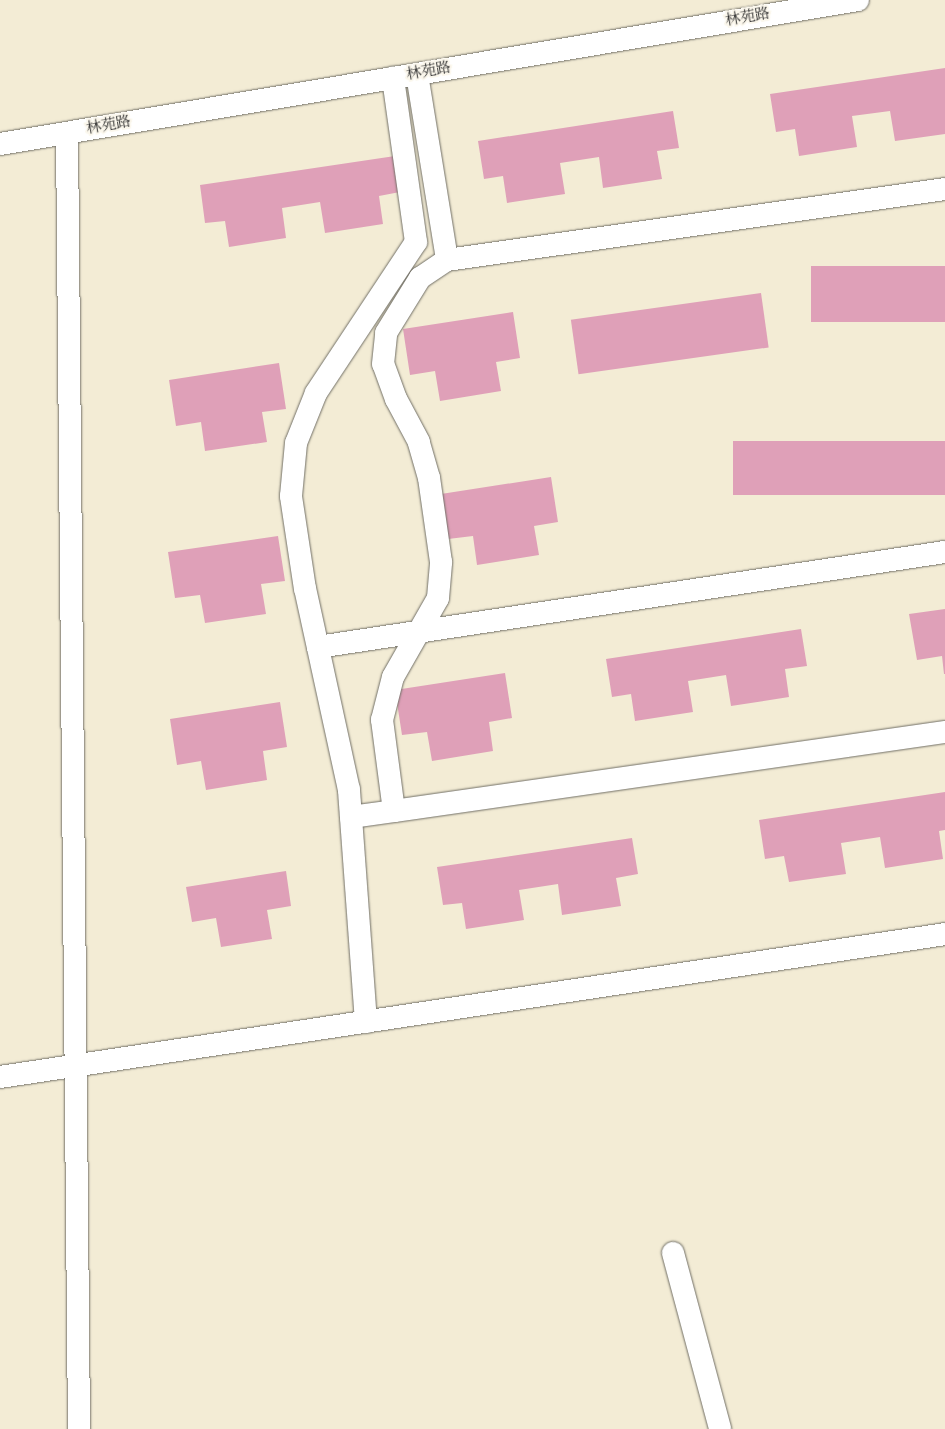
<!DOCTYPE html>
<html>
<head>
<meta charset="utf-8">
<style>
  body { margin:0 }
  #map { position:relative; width:945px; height:1429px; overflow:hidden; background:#f3ecd5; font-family:"Sorts Mill Goudy","Noto Serif SC",serif }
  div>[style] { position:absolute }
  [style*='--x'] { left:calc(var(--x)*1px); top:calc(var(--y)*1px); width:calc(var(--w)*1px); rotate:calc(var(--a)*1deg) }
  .building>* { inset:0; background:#dfa0b8; transform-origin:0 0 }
  .roads { filter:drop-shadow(0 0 1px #716f66) drop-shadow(0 0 1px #716f66) }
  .minor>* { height:22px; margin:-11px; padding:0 11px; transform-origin:11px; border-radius:11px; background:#fff }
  span { translate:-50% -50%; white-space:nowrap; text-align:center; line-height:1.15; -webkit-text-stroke:4px #fbf7ec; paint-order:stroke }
  .street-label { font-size:15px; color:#2b2b2b }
</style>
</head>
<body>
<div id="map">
  <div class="building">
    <i style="clip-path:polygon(945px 68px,945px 134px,895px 141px,890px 111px,852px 116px,857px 147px,799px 156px,795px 129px,776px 132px,770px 94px)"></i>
    <i style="clip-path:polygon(673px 111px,679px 148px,657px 151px,662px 179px,603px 188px,599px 157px,560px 163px,565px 194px,507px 203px,503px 176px,484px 179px,478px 141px)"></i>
    <i style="clip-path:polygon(395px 156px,400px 192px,379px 196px,383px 224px,325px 233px,320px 202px,282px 208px,286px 238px,229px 247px,225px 221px,205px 223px,200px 185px)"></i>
    <i style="left:945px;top:266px;width:56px;height:134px;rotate:90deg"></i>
    <i style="left:761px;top:293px;width:55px;height:192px;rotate:82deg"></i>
    <i style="clip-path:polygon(513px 312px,520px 358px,496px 362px,501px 391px,440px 401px,435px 371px,410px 375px,403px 329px)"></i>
    <i style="clip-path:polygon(279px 363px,286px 409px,262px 412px,267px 442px,205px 451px,201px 422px,176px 426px,169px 380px)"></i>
    <i style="left:945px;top:441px;width:54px;height:212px;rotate:90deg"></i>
    <i style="clip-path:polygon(551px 477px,558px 522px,534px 526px,539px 555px,477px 565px,473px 536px,448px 539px,441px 494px)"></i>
    <i style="clip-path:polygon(278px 536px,285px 581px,261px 584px,266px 614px,205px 623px,200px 595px,175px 598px,168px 552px)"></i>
    <i style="clip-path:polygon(945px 609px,945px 674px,944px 674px,942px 656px,917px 660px,909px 614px)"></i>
    <i style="clip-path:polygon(801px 629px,807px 666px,785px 669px,789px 697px,731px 706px,726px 675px,688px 681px,693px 712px,635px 721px,631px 694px,612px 697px,606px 659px)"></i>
    <i style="clip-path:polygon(505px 673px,512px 718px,489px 722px,493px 751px,432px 761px,427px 732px,402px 735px,395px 690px)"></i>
    <i style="clip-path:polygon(280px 702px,287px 747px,263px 751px,267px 780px,206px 790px,201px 761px,177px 765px,170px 719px)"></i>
    <i style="clip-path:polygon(945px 792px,945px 830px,939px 831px,943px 859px,885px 868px,880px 837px,841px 843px,846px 874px,789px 882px,784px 856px,765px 859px,759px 820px)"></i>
    <i style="clip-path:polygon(632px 838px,638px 874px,616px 878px,621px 906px,562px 915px,558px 884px,519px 890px,524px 920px,466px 929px,462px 903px,443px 905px,437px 867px)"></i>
    <i style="clip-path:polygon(286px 871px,291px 906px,267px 910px,272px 939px,221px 947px,216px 918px,192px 922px,186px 887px)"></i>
  </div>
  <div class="roads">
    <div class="minor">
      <i style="--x:417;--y:74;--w:188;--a:80.8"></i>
      <i style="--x:447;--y:260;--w:503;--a:-8.11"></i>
      <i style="--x:67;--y:133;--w:1296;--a:89.47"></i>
      <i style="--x:0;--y:144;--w:870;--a:-9.53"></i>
      <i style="--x:318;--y:647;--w:634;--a:-8.62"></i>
      <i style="--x:394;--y:811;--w:557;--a:-8.16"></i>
      <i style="--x:351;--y:817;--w:43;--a:-7.9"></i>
      <i style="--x:394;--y:811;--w:92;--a:-97.5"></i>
      <i style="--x:382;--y:720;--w:44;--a:-75.7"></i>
      <i style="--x:393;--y:677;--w:91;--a:-60.3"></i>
      <i style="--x:438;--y:598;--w:36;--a:-85"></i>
      <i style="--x:441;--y:562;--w:85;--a:-98.1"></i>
      <i style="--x:429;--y:478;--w:37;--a:-106"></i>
      <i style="--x:419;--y:442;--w:49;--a:-118.1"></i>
      <i style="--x:396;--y:399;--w:37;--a:-110"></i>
      <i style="--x:383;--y:364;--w:31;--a:-84"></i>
      <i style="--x:386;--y:333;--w:65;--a:-58.3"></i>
      <i style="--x:420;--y:278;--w:32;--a:-34"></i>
      <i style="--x:366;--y:1022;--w:233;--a:-94.2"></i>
      <i style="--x:349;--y:790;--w:206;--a:-102.3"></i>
      <i style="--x:305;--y:589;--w:94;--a:-98.6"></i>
      <i style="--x:291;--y:496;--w:53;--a:-84.6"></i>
      <i style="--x:296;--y:443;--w:54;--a:-68.2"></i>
      <i style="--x:316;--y:393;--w:181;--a:-56.5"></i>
      <i style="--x:416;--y:242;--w:166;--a:-98"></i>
      <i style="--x:0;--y:1077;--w:956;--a:-8.6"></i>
      <i style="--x:673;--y:1253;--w:182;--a:75"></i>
    </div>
  </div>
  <div class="street-label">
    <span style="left:748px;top:18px;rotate:-10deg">林苑路</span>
    <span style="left:429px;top:72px;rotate:-10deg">林苑路</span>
    <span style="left:109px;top:126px;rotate:-10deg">林苑路</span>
  </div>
</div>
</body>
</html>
